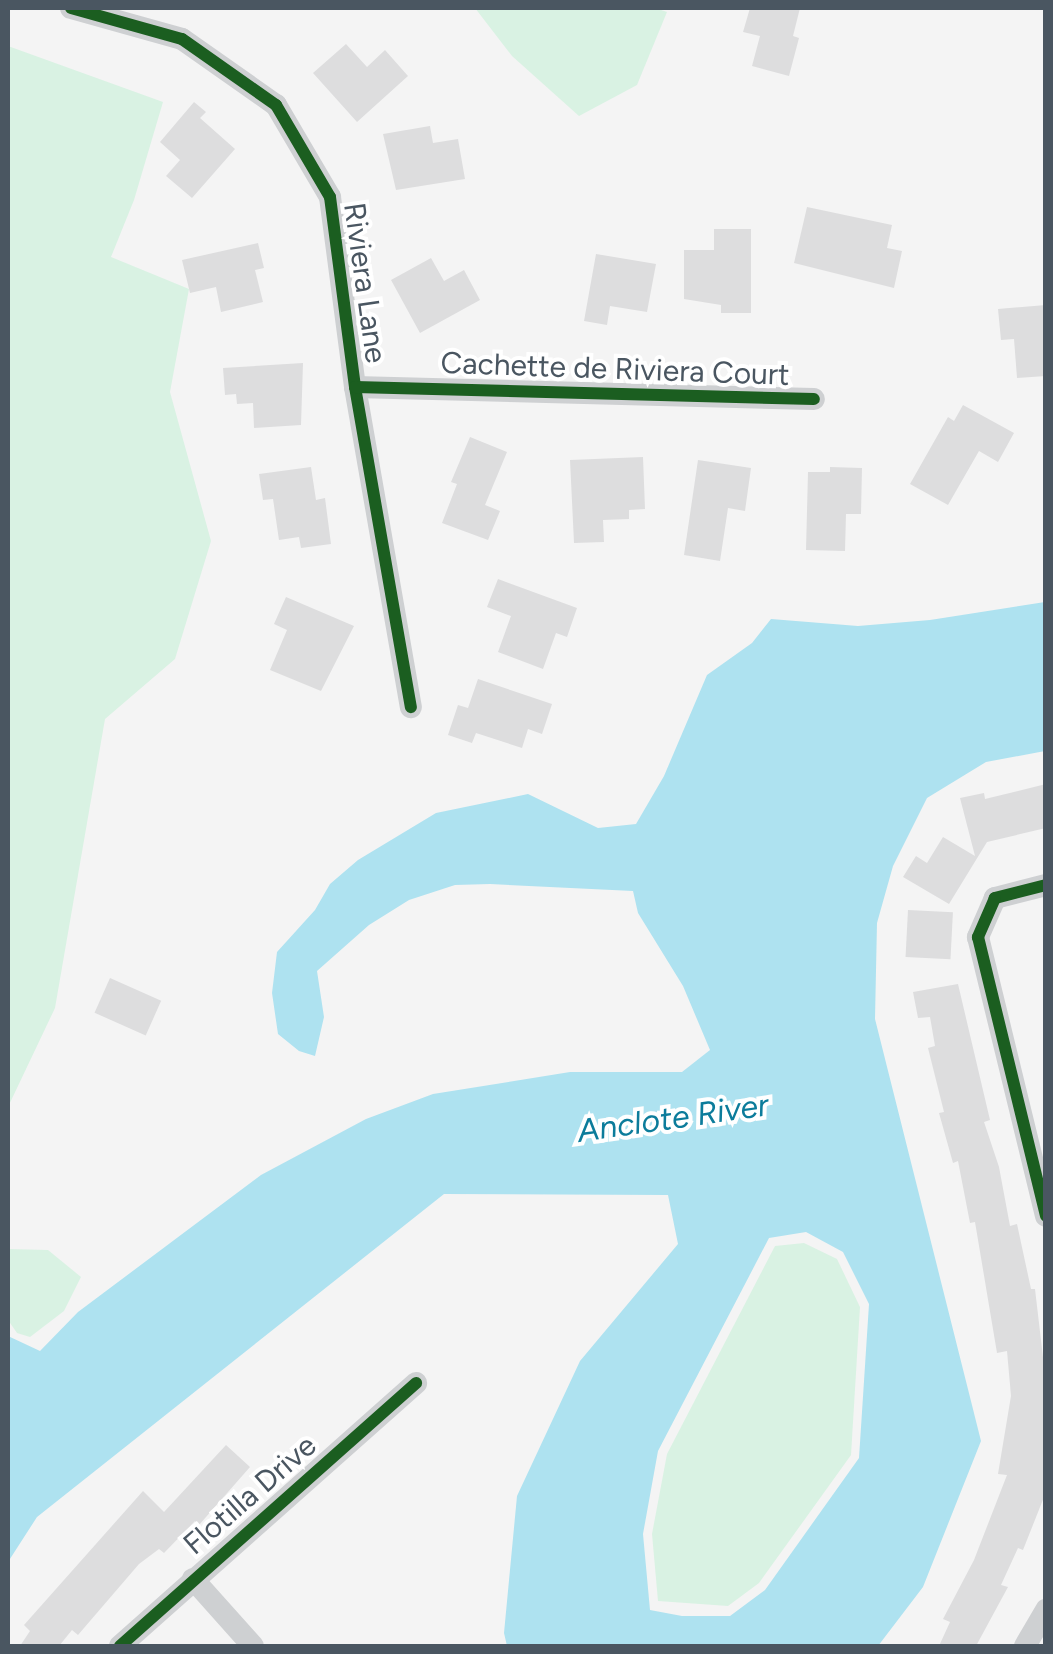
<!DOCTYPE html>
<html>
<head>
<meta charset="utf-8">
<style>
  body { margin:0 }
  #map { position:relative; width:1053px; height:1654px; overflow:hidden; background:#f4f4f4; font-family:Figtree,sans-serif }
  div>[style] { position:absolute }
  [style*='--x'] { left:calc(var(--x)*1px); top:calc(var(--y)*1px); width:calc(var(--w)*1px); rotate:calc(var(--a)*1deg) }
  .green>* { inset:0; background:#d9f2e3 }
  .water>* { inset:0; background:#aee2f0 }
  .building>* { inset:0; background:#ddddde; transform-origin:0 0 }
  .street>* { height:22px; margin:-11px; padding:0 11px; transform-origin:11px; border-radius:11px; background:#ced0d2 }
  .cycleway>* { height:12px; margin:-6px; padding:0 6px; transform-origin:6px; border-radius:6px; background:#1b5e20 }
  span { translate:-50% -50%; white-space:nowrap; text-align:center; line-height:1.15; -webkit-text-stroke:8px #fff; paint-order:stroke }
  .street-label { font-size:30px; color:#4a5661 }
  .water-label { font-size:32px; color:#0c7c9b; font-style:italic }
  .frame { position:absolute; inset:0; border:10px solid #4a5661; pointer-events:none }
</style>
</head>
<body>
<div id="map">
  <div class="green">
    <i style="clip-path:polygon(475px 8px,655px 8px,667px 12px,637px 85px,579px 116px,512px 56px)"></i>
    <i style="clip-path:polygon(8px 46px,163px 102px,134px 200px,111px 257px,189px 289px,170px 392px,211px 541px,175px 659px,105px 719px,55px 1008px,8px 1107px)"></i>
    <i style="clip-path:polygon(804px 1243px,837px 1259px,860px 1307px,851px 1455px,759px 1583px,728px 1606px,658px 1601px,652px 1534px,667px 1454px,775px 1246px)"></i>
    <i style="clip-path:polygon(8px 1249px,48px 1250px,81px 1277px,64px 1311px,30px 1337px,17px 1333px,8px 1320px)"></i>
  </div>
  <div class="water">
    <i style="clip-path:polygon(evenodd,1045px 602px,1045px 751px,986px 762px,927px 798px,893px 866px,877px 923px,875px 1019px,981px 1441px,923px 1587px,878px 1646px,507px 1646px,504px 1633px,517px 1496px,580px 1361px,678px 1244px,668px 1195px,444px 1194px,37px 1517px,8px 1562px,8px 1336px,40px 1351px,78px 1312px,261px 1175px,366px 1119px,433px 1094px,570px 1072px,682px 1072px,710px 1050px,683px 986px,638px 913px,633px 891px,490px 884px,455px 885px,409px 900px,369px 925px,317px 971px,324px 1017px,315px 1056px,299px 1051px,278px 1034px,272px 993px,277px 952px,315px 910px,330px 884px,358px 860px,436px 813px,528px 794px,598px 828px,636px 824px,664px 776px,707px 675px,752px 643px,771px 619px,858px 626px,930px 620px,1045px 602px,806px 1232px,843px 1252px,869px 1304px,859px 1458px,765px 1590px,730px 1616px,682px 1616px,650px 1610px,643px 1534px,658px 1451px,769px 1238px,806px 1232px)"></i>
  </div>
  <div class="building">
    <i style="clip-path:polygon(750px 8px,800px 8px,793px 36px,799px 38px,789px 76px,752px 66px,760px 36px,743px 32px)"></i>
    <i style="clip-path:polygon(346px 44px,367px 67px,385px 50px,408px 76px,357px 122px,313px 73px)"></i>
    <i style="clip-path:polygon(194px 102px,206px 112px,200px 118px,235px 149px,192px 198px,166px 176px,180px 160px,160px 142px)"></i>
    <i style="clip-path:polygon(430px 126px,433px 143px,458px 139px,465px 179px,396px 190px,383px 134px)"></i>
    <i style="clip-path:polygon(807px 207px,892px 225px,887px 248px,902px 251px,894px 288px,794px 263px)"></i>
    <i style="clip-path:polygon(714px 229px,751px 229px,751px 313px,721px 313px,721px 305px,684px 299px,684px 250px,714px 250px)"></i>
    <i style="clip-path:polygon(258px 243px,264px 268px,255px 270px,263px 302px,221px 312px,216px 287px,190px 293px,182px 260px)"></i>
    <i style="clip-path:polygon(596px 254px,656px 264px,647px 312px,610px 306px,607px 325px,584px 321px)"></i>
    <i style="clip-path:polygon(431px 258px,444px 281px,464px 270px,480px 300px,420px 333px,391px 280px)"></i>
    <i style="clip-path:polygon(1046px 305px,1046px 376px,1017px 378px,1014px 339px,1001px 340px,998px 309px)"></i>
    <i style="clip-path:polygon(303px 363px,301px 425px,254px 428px,253px 403px,237px 404px,236px 394px,225px 395px,223px 368px)"></i>
    <i style="clip-path:polygon(963px 405px,1014px 433px,998px 462px,979px 451px,948px 505px,910px 484px,948px 417px,954px 421px)"></i>
    <i style="clip-path:polygon(470px 437px,507px 452px,485px 505px,500px 511px,488px 540px,442px 523px,457px 484px,451px 482px)"></i>
    <i style="clip-path:polygon(643px 457px,645px 509px,629px 510px,629px 519px,603px 520px,604px 542px,574px 543px,570px 460px)"></i>
    <i style="clip-path:polygon(698px 460px,751px 468px,745px 511px,728px 508px,720px 561px,684px 555px)"></i>
    <i style="clip-path:polygon(311px 467px,316px 500px,325px 498px,331px 544px,301px 548px,299px 537px,279px 540px,273px 499px,263px 500px,259px 474px)"></i>
    <i style="clip-path:polygon(830px 467px,862px 468px,861px 514px,846px 514px,845px 551px,806px 550px,808px 472px,830px 472px)"></i>
    <i style="clip-path:polygon(498px 579px,577px 608px,567px 637px,556px 633px,543px 669px,498px 652px,511px 616px,487px 607px)"></i>
    <i style="clip-path:polygon(286px 597px,354px 626px,321px 691px,270px 670px,287px 630px,274px 624px)"></i>
    <i style="clip-path:polygon(478px 679px,552px 704px,542px 734px,528px 729px,522px 748px,476px 733px,472px 743px,448px 735px,458px 705px,468px 708px)"></i>
    <i style="clip-path:polygon(1046px 784px,1046px 828px,987px 842px,949px 904px,903px 877px,916px 856px,927px 863px,943px 837px,975px 856px,960px 798px,984px 793px,985px 799px)"></i>
    <i style="left:908px;top:910px;width:45px;height:47px;rotate:3deg"></i>
    <i style="left:110px;top:978px;width:56px;height:38px;rotate:24deg"></i>
    <i style="clip-path:polygon(958px 984px,990px 1120px,984px 1122px,999px 1167px,1010px 1226px,1017px 1224px,1031px 1289px,1035px 1289px,1046px 1383px,1046px 1492px,1023px 1550px,1018px 1548px,1001px 1585px,1008px 1587px,976px 1646px,939px 1646px,950px 1622px,943px 1619px,974px 1560px,1007px 1475px,998px 1474px,1011px 1396px,1007px 1351px,997px 1353px,975px 1222px,970px 1223px,958px 1161px,953px 1163px,939px 1113px,944px 1112px,928px 1048px,935px 1046px,930px 1017px,918px 1018px,913px 992px)"></i>
    <i style="clip-path:polygon(226px 1445px,250px 1467px,199px 1525px,195px 1521px,164px 1553px,159px 1549px,139px 1564px,78px 1635px,72px 1630px,59px 1646px,20px 1646px,30px 1631px,24px 1625px,143px 1491px,164px 1512px)"></i>
  </div>
  <div class="street">
    <i style="--x:71;--y:8;--w:115;--a:15.6"></i>
    <i style="--x:182;--y:39;--w:115;--a:35.1"></i>
    <i style="--x:276;--y:105;--w:107;--a:59.6"></i>
    <i style="--x:330;--y:197;--w:192;--a:82.5"></i>
    <i style="--x:355;--y:387;--w:325;--a:80.1"></i>
    <i style="--x:355;--y:387;--w:459;--a:1.5"></i>
    <i style="--x:1046;--y:885;--w:53;--a:165.7"></i>
    <i style="--x:995;--y:898;--w:43;--a:113.6"></i>
    <i style="--x:978;--y:937;--w:287;--a:76.3"></i>
    <i style="--x:193;--y:1579;--w:90;--a:48.2"></i>
    <i style="--x:120;--y:1646;--w:396;--a:-41.6"></i>
    <i style="--x:1025;--y:1646;--w:42;--a:-59.7"></i>
  </div>
  <div class="cycleway">
    <i style="--x:71;--y:8;--w:115;--a:15.6"></i>
    <i style="--x:182;--y:39;--w:115;--a:35.1"></i>
    <i style="--x:276;--y:105;--w:107;--a:59.6"></i>
    <i style="--x:330;--y:197;--w:192;--a:82.5"></i>
    <i style="--x:355;--y:387;--w:325;--a:80.1"></i>
    <i style="--x:355;--y:387;--w:459;--a:1.5"></i>
    <i style="--x:1046;--y:885;--w:53;--a:165.7"></i>
    <i style="--x:995;--y:898;--w:43;--a:113.6"></i>
    <i style="--x:978;--y:937;--w:287;--a:76.3"></i>
    <i style="--x:120;--y:1646;--w:396;--a:-41.6"></i>
  </div>
  <div class="street-label">
    <span style="left:365px;top:283px;rotate:82deg">Riviera Lane</span>
    <span style="left:615px;top:369px;rotate:2deg">Cachette de Riviera Court</span>
    <span style="left:250px;top:1495px;rotate:-41deg">Flotilla Drive</span>
  </div>
  <div class="water-label">
    <span style="left:673px;top:1118px;rotate:-8deg">Anclote River</span>
  </div>
  <div class="frame"></div>
</div>
</body>
</html>
